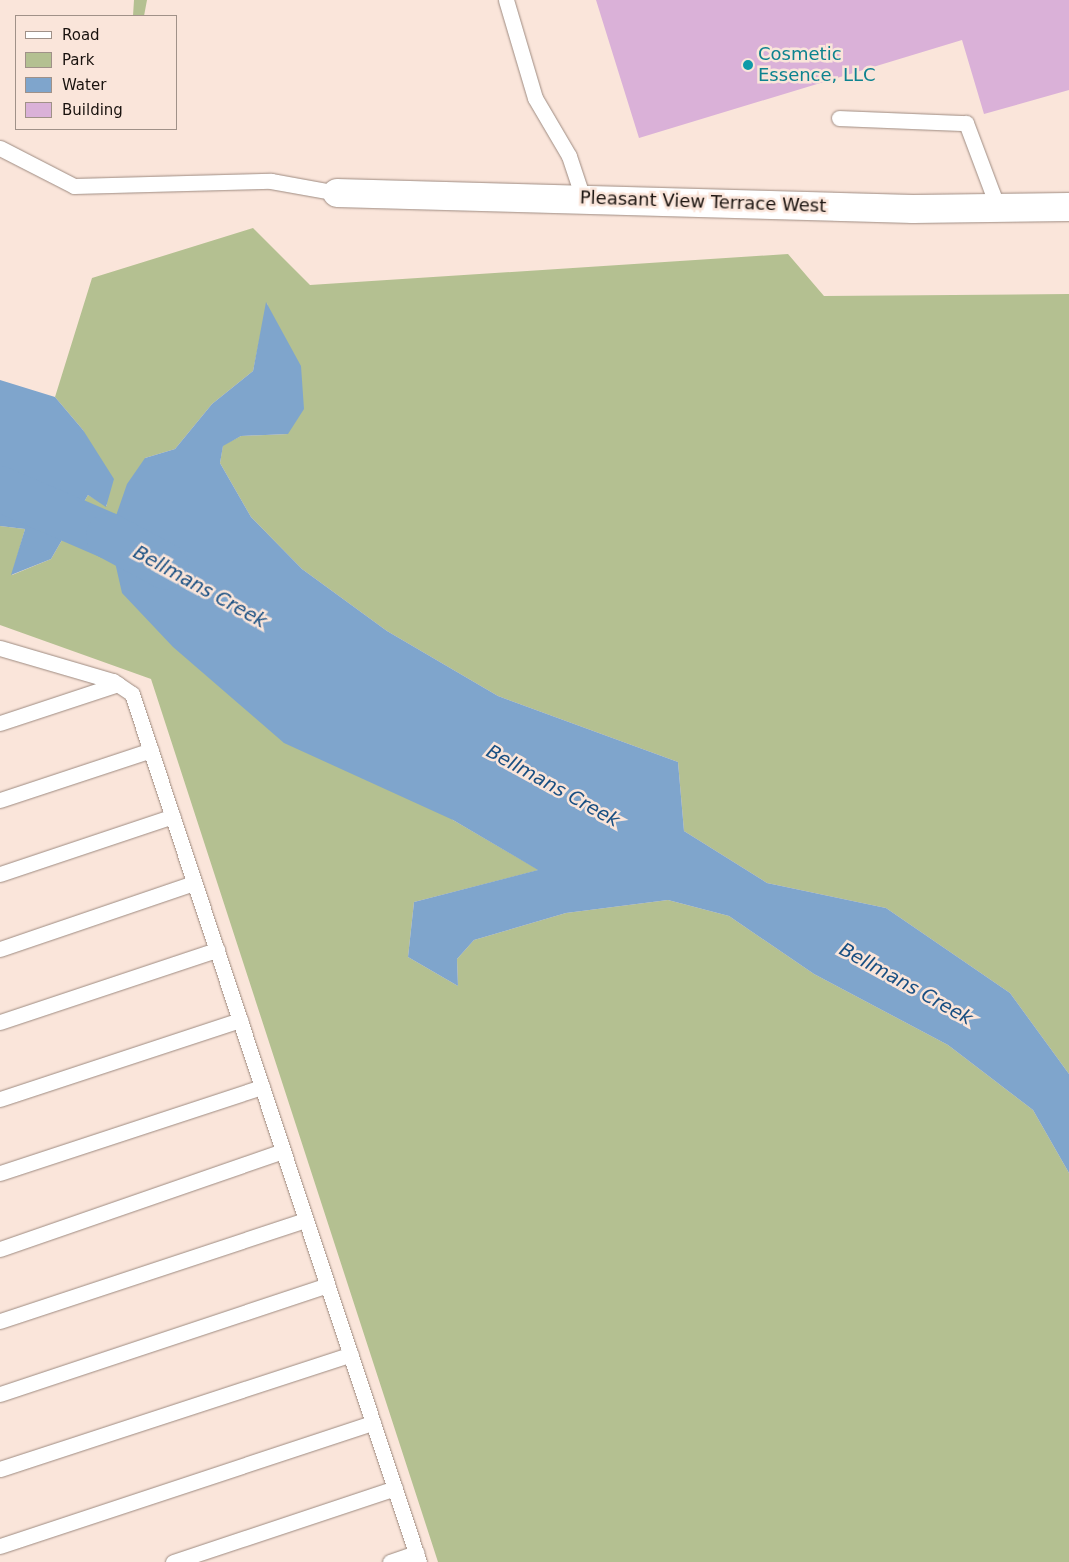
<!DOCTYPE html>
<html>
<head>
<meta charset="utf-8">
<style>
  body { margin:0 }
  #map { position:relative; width:1069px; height:1562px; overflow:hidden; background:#fae5da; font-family:"DejaVu Sans",sans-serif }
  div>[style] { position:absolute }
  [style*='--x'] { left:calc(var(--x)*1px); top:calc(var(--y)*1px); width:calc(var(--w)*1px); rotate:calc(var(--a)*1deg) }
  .green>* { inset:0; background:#b4c091 }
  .water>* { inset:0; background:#7fa5cc }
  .river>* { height:46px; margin:-23px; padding:0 23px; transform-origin:23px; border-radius:23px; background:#7fa5cc }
  .building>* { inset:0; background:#dab1d8 }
  .roads { filter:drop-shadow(0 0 1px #9e8b81) drop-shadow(0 0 1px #9e8b81) }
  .lane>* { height:15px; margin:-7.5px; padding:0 7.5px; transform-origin:7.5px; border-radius:7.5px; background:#fff }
  .street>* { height:28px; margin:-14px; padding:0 14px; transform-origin:14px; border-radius:14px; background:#fff }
  .dots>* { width:14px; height:14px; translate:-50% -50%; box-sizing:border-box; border:2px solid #fae5da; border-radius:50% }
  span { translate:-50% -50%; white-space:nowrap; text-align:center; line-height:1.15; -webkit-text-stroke:5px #fae5da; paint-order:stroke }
  .culture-label { font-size:18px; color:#0d838f }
  .left { translate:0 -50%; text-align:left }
  .street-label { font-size:18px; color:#19120e }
  .water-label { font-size:19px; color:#194f82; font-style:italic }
  .legend { position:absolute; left:15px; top:15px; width:162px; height:115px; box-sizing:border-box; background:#fae5da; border:1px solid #a09188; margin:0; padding:6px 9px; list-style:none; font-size:15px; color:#19120e }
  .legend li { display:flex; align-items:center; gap:10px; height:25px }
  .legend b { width:25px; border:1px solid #a09188 }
</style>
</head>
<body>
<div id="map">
  <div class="green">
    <i style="clip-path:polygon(134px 0,147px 0,144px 16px,133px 16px)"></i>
    <i style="clip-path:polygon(253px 228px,310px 285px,788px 254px,824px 296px,1069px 294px,1069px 1074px,1010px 993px,886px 908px,767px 883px,684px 831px,678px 762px,498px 696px,387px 631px,302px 569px,251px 517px,220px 463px,223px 445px,241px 436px,288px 434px,267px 303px,253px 371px,212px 404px,175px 449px,145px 458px,453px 820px,539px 870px,414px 902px,408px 957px,458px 986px,457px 959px,474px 940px,566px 913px,668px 900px,729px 916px,814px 974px,948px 1045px,1033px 1110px,1069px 1173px,1069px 1562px,438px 1562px,151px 679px,0 625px,0 526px,25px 529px,12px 575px,51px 559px,88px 495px,107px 506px,83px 430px,55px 397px,92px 278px)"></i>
  </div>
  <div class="water">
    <i style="clip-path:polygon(266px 302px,301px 366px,304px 409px,288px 434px,241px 436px,223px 446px,220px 463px,251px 517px,302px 569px,387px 631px,498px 696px,678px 762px,684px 831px,767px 883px,886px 908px,1010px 993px,1069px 1074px,1069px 1173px,1033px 1110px,948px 1045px,814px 974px,729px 916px,668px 900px,566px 913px,474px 940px,457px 959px,458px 986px,408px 957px,414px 902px,538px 870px,453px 820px,284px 743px,173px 647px,122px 593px,109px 536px,127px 484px,145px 458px,175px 449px,212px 404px,253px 371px)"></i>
    <i style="clip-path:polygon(0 380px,55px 397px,83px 430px,114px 479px,106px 507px,88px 495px,51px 559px,11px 575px,25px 529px,0 526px)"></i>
  </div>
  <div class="river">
    <i style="--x:0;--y:489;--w:119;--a:23.3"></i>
    <i style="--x:109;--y:536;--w:64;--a:28.2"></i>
  </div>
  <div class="building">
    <i style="clip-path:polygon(596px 0,1069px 0,1069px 90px,984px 114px,962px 40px,639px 138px)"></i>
  </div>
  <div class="roads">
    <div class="lane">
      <i style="--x:506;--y:0;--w:102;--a:73.5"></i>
      <i style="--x:535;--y:98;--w:67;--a:59.6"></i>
      <i style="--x:569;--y:156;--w:44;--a:71.6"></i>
      <i style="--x:839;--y:118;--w:127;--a:2.3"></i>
      <i style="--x:966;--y:123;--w:91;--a:69.4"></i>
      <i style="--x:0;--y:148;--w:83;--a:27.2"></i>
      <i style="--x:74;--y:186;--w:197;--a:-1.5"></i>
      <i style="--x:271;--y:181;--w:67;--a:10.3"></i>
      <i style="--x:0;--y:648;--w:118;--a:16.3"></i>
      <i style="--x:113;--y:681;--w:23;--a:34"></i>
      <i style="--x:132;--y:694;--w:914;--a:71.7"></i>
      <i style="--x:0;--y:723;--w:124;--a:-18.3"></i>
      <i style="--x:0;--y:800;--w:159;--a:-18.3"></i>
      <i style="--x:0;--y:874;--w:182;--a:-18.5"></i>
      <i style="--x:0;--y:949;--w:205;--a:-18.8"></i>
      <i style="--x:0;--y:1022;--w:229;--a:-18.4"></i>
      <i style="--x:0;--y:1099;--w:253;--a:-18.2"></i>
      <i style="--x:0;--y:1173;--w:276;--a:-18.2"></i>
      <i style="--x:0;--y:1249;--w:299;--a:-19.1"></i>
      <i style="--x:0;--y:1321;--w:322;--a:-18.3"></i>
      <i style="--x:0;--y:1394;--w:345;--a:-18.4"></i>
      <i style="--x:0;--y:1469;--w:369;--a:-18.1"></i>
      <i style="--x:0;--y:1546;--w:393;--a:-18.3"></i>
      <i style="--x:173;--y:1562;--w:234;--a:-18.4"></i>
      <i style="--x:390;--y:1562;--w:28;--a:-19"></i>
    </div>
    <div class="street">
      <i style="--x:337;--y:193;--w:576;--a:1.59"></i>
      <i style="--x:913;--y:209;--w:156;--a:-0.7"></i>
    </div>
  </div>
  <div class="dots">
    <i style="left:748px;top:65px;background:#0f9aa8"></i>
  </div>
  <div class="culture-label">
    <span class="left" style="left:758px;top:65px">Cosmetic<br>Essence, LLC</span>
  </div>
  <div class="street-label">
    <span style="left:703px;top:202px;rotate:2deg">Pleasant View Terrace West</span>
  </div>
  <div class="water-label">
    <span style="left:200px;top:587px;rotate:29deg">Bellmans Creek</span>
    <span style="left:553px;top:786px;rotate:29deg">Bellmans Creek</span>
    <span style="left:906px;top:984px;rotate:29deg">Bellmans Creek</span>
  </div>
  <ul class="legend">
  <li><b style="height:6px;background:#fff"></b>Road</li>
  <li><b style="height:14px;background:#b4c091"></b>Park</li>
  <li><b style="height:14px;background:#7fa5cc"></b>Water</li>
  <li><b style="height:14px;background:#dab1d8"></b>Building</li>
  </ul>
</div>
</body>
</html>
